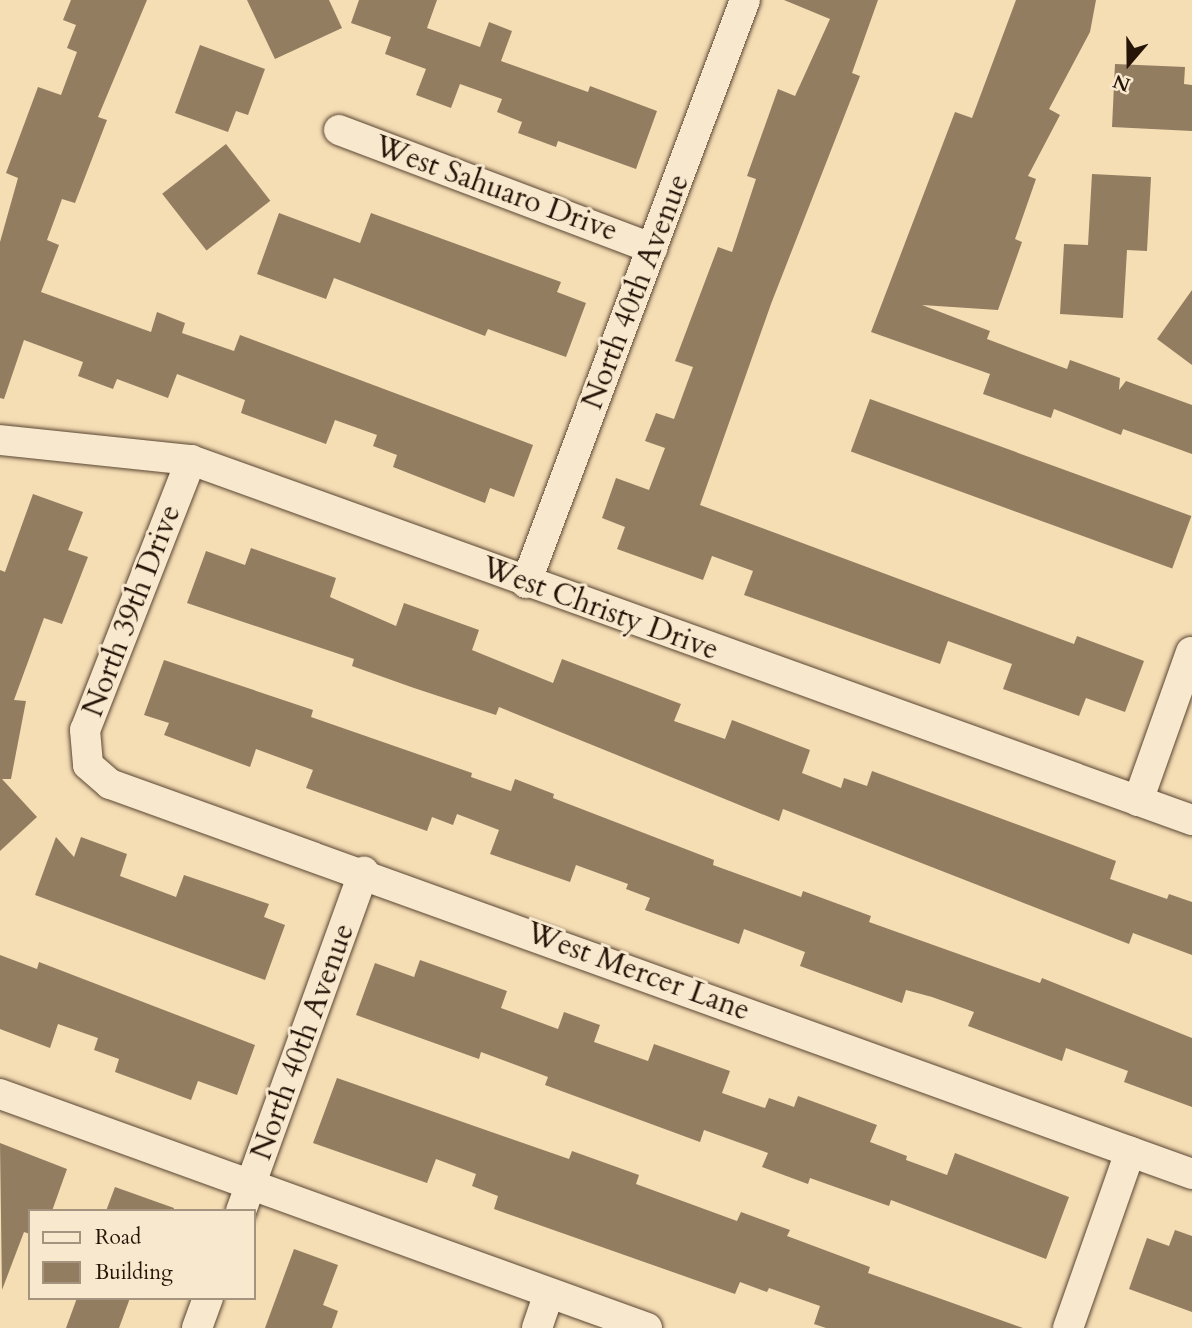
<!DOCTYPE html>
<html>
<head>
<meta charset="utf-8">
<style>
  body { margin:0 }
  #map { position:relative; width:1192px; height:1328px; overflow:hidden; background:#f5ddb4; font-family:Cardo,serif }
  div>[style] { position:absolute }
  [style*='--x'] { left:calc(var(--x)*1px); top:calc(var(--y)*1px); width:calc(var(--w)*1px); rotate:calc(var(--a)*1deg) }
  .building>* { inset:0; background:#927d61; transform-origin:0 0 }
  .roads { filter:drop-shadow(0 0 2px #5a4633) drop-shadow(0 0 2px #5a4633) }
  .minor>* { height:30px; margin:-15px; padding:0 15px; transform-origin:15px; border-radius:15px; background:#f8e9ce }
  span { translate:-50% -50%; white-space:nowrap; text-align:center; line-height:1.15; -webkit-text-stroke:6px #f8e9ce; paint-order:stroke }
  .street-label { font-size:30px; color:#261408 }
  .legend { position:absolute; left:28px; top:1209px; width:228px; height:91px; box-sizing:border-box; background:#f8e9ce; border:2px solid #a4947f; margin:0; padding:9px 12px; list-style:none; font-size:21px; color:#261408 }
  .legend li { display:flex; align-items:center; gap:14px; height:35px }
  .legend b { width:35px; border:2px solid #a4947f }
  .north { position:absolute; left:1094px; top:28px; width:70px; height:70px; -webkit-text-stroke:5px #f8e9ce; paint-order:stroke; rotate:200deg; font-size:19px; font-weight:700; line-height:28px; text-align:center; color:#261408 }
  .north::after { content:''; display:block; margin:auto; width:24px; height:32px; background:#261408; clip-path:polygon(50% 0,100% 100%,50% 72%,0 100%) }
</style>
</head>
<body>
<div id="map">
  <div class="building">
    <i style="clip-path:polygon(71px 0,147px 0,98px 117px,107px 120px,75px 203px,62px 199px,47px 240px,59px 245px,41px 292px,151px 332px,157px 312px,185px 323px,182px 333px,234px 351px,240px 335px,533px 445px,514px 497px,490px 488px,485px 503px,393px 467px,397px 455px,373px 446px,377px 435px,335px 420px,326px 444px,241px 413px,245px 400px,177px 374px,168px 398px,117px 379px,113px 389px,78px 376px,83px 362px,24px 340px,4px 399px,0 398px,0 242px,18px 178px,6px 173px,38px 87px,61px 95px,77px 52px,67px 48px,76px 25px,63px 20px)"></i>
    <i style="clip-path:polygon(247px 0,329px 0,342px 28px,275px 59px)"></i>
    <i style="clip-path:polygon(359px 0,437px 0,427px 28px,480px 47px,489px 22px,512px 31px,501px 61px,588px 92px,590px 86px,657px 111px,636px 169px,558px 141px,556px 147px,518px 133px,522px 122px,497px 112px,502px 99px,460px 84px,451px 108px,416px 95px,426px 69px,385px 54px,391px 37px,351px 23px)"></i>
    <i style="clip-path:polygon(784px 0,878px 0,852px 73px,860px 76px,771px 304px,700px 505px,1074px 644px,1077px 636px,1144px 661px,1125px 712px,1086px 698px,1079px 716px,1003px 689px,1012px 664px,948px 641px,940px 664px,744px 595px,753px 571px,712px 556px,703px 580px,617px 549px,625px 527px,602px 518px,616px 478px,649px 490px,665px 448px,645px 441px,656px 413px,674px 419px,693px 367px,675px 361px,718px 247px,732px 252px,756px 179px,747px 176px,778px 89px,795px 96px,830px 19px)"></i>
    <i style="clip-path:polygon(1016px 0,1096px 0,1090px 32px,1049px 109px,1060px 115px,1028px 176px,1036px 179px,1015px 239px,1022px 242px,998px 310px,922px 305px,990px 331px,987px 339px,1067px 369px,1070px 360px,1120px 378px,1119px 390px,1126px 381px,1192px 405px,1192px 454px,1123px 429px,1121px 435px,1054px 409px,1051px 418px,983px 394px,990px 374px,871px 332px,955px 112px,972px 118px)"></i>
    <i style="clip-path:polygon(200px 45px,265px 69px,248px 115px,236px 111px,228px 132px,175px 113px)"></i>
    <i style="clip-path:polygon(1115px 64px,1185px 67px,1184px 84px,1192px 85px,1192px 131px,1112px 127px)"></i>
    <i style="left:226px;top:144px;width:72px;height:81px;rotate:52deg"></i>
    <i style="clip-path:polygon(1092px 174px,1151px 177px,1147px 251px,1127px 250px,1123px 318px,1060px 314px,1064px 244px,1088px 245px)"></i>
    <i style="clip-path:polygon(279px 213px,360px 243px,371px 213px,561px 282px,557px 292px,586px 303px,566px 357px,488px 329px,485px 336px,334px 278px,326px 299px,257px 274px)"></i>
    <i style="clip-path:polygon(1192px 290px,1192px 365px,1157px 339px)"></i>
    <i style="left:870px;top:399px;width:342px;height:56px;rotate:20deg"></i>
    <i style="clip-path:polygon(33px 494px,83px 512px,68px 550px,88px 557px,62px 624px,44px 618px,14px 700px,26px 701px,11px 779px,2px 779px,37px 817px,0 851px,0 570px,5px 572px)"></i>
    <i style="clip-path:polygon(251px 548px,336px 578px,330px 597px,396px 626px,404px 603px,479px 630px,472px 650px,553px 683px,562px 659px,681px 704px,674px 721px,725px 739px,732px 720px,810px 750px,802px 773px,841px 788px,844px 778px,867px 786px,872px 771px,1116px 861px,1110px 879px,1167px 899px,1169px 894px,1192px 902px,1192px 955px,1133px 933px,1129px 944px,783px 809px,779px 821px,499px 707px,496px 715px,414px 688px,352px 666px,354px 659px,187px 603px,206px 551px,245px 565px)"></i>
    <i style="clip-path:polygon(164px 660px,313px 710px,311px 717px,472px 773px,471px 777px,511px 791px,515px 779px,554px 794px,553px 798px,714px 860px,713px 865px,801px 897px,803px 891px,871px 916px,869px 922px,1040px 983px,1042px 978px,1192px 1038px,1192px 1107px,1124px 1082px,1128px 1071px,1066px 1048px,1062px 1061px,968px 1026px,974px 1012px,932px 997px,906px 990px,902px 1003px,800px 966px,805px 952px,744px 929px,739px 944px,645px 910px,650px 898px,626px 889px,628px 884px,576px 865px,570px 882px,490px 854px,499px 830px,457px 814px,453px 825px,432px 817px,427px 831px,306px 788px,313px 770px,256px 749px,250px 767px,164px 735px,169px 723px,144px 715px)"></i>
    <i style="clip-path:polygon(56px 837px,74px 857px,81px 837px,127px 854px,120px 876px,176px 897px,184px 875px,269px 904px,264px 917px,285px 925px,265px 980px,35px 895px)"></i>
    <i style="clip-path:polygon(0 955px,37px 969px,39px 962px,255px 1045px,237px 1095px,198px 1081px,191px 1100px,115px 1072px,119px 1059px,94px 1050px,98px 1038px,58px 1024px,50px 1048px,0 1029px)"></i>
    <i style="clip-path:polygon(420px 960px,507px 991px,501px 1008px,558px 1029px,564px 1012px,600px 1025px,594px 1042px,648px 1061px,654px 1044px,730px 1071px,722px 1093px,765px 1108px,769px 1098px,794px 1107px,798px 1096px,877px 1125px,870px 1142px,907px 1156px,906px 1160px,947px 1175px,955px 1153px,1069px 1197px,1046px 1259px,891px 1200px,889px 1206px,810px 1178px,808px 1184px,762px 1167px,768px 1153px,704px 1130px,700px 1142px,545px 1085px,548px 1077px,481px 1052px,479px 1059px,356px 1015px,375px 963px,414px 977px)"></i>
    <i style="clip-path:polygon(337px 1078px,569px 1159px,572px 1151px,639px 1175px,636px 1184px,737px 1221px,741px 1212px,790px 1230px,787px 1236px,870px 1267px,868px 1273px,1023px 1328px,826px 1328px,814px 1324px,820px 1306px,769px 1288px,767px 1292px,740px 1282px,735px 1294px,494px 1209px,498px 1196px,472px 1186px,476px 1174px,436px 1159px,427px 1183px,313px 1143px)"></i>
    <i style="clip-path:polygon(0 1143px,67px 1169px,52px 1211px,30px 1211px,30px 1234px,24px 1232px,2px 1290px)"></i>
    <i style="clip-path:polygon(115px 1187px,174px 1208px,173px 1211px,106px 1211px)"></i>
    <i style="clip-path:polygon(1175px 1230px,1192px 1236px,1192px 1312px,1129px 1289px,1147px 1238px,1169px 1246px)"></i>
    <i style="clip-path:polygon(294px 1249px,338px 1265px,323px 1305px,338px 1311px,332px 1328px,265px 1328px)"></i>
    <i style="clip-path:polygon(77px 1298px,130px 1298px,119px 1328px,66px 1328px)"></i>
  </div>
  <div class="roads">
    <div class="minor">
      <i style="--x:339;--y:130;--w:335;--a:20.7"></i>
      <i style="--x:0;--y:440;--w:192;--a:6"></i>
      <i style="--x:191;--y:460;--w:1064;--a:19.78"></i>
      <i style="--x:191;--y:460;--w:290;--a:111.4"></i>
      <i style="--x:85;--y:730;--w:35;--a:85"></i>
      <i style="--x:88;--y:765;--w:29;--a:41"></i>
      <i style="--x:110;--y:784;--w:1150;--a:19.82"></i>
      <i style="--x:526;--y:583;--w:623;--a:-69.41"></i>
      <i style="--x:1138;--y:801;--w:158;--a:-70.4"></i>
      <i style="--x:0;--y:1094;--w:688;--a:19.88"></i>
      <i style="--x:241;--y:1211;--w:361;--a:-70.1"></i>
      <i style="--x:197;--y:1328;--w:32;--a:-70"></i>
      <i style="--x:537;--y:1328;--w:36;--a:-71"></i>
      <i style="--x:1068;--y:1328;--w:187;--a:-70.6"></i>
    </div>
  </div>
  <div class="street-label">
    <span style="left:496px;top:189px;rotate:20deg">West Sahuaro Drive</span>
    <span style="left:636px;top:292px;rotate:-69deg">North 40th Avenue</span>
    <span style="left:600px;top:609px;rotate:20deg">West Christy Drive</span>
    <span style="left:132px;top:611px;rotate:-69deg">North 39th Drive</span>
    <span style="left:638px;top:972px;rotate:20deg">West Mercer Lane</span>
    <span style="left:303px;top:1042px;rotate:-70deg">North 40th Avenue</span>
  </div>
  <ul class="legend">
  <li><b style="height:9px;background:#f8e9ce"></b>Road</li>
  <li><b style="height:19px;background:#927d61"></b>Building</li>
  </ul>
  <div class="north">N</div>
</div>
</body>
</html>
